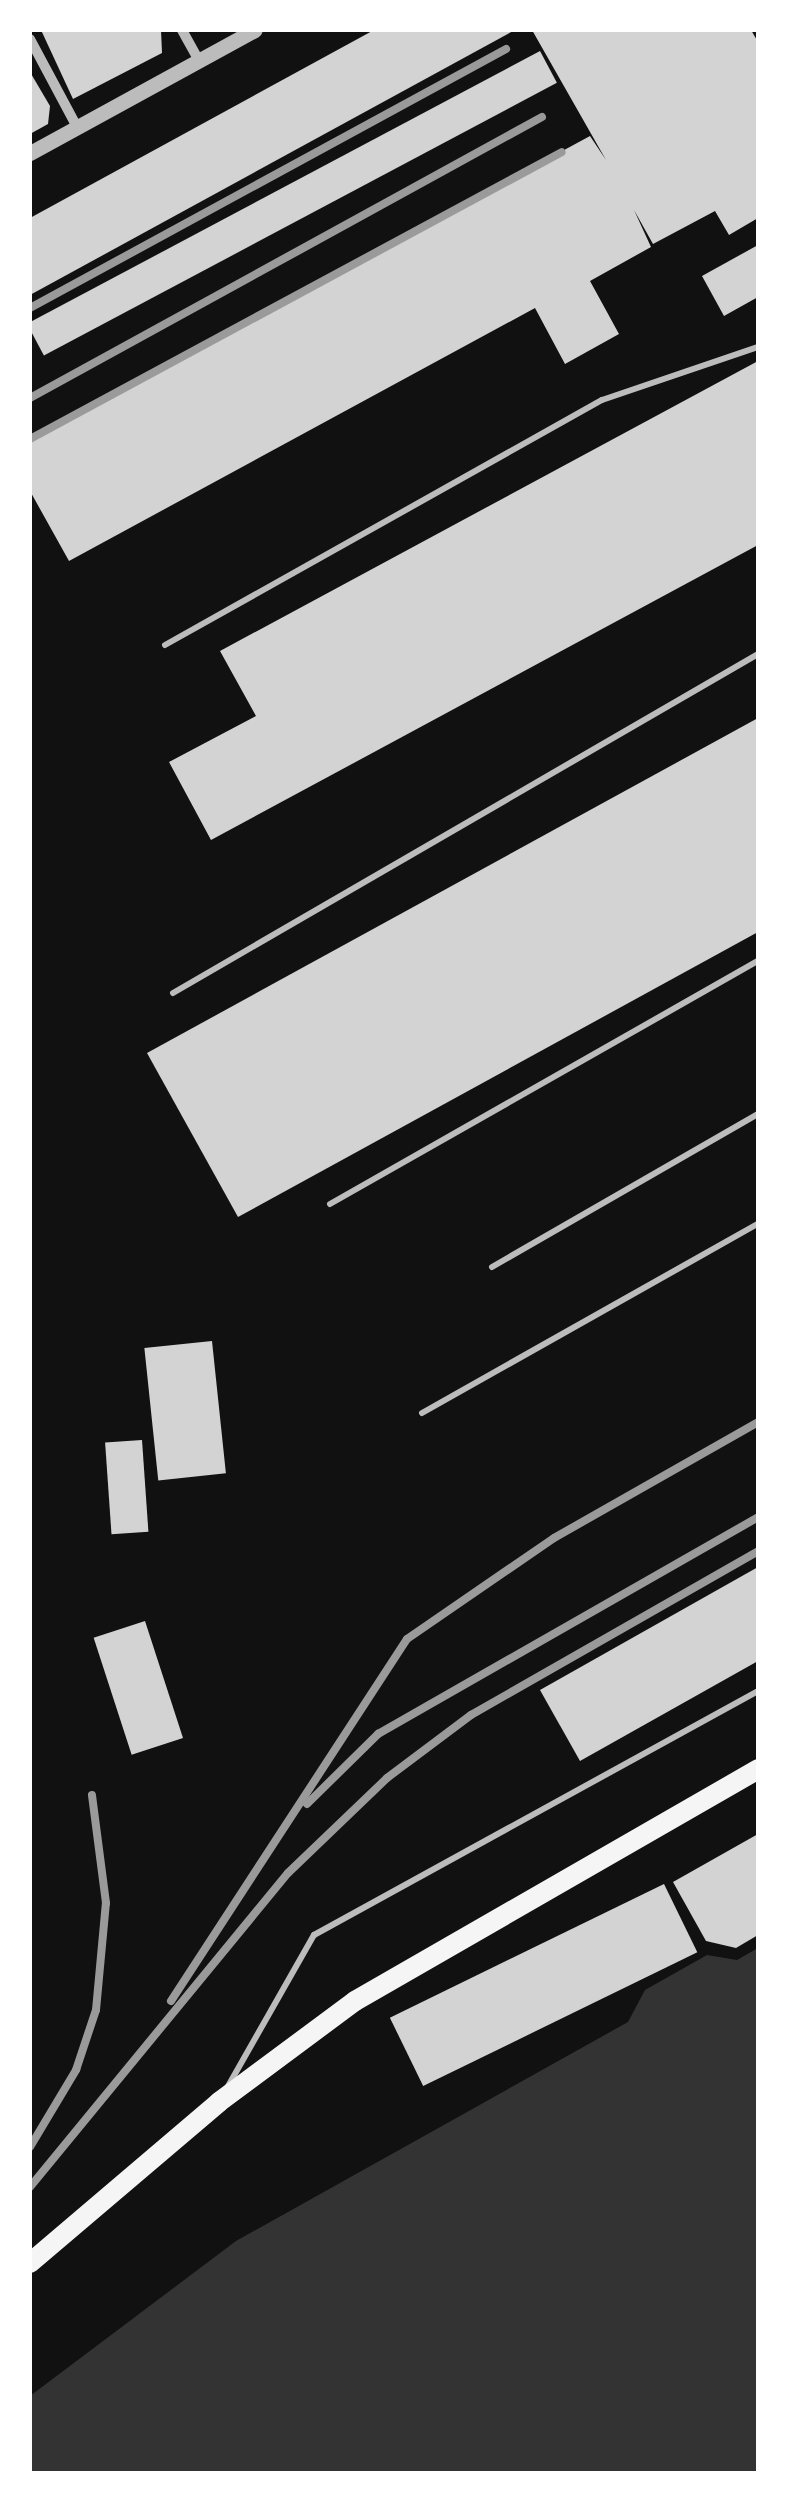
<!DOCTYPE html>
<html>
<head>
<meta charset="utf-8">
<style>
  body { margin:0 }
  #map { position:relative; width:788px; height:2503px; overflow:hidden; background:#111; font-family:"Open Sans",sans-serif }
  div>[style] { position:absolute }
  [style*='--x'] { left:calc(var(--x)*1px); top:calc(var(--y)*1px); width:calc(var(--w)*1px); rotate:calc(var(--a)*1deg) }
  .water>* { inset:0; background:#333 }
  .building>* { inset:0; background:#d3d3d3; transform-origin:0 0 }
  .service>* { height:6px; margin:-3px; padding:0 3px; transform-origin:3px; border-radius:3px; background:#bcbcbc }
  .minor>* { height:10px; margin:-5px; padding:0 5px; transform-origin:5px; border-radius:5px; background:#bcbcbc }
  .tertiary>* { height:15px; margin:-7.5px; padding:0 7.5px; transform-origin:7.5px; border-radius:7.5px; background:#bcbcbc }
  .primary>* { height:20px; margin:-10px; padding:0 10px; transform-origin:10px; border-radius:10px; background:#f5f5f5 }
  .rail>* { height:8px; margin:-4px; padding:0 4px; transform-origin:4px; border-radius:4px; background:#9a9a9a }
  span { translate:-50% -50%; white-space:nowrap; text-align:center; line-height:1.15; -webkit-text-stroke:10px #fff; paint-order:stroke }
  .frame { position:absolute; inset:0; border:32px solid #fff; pointer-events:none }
</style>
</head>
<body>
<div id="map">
  <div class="water">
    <i style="clip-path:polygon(758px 1948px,758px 2473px,30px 2473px,30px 2396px,236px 2241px,628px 2022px,645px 1990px,707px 1955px,737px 1960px)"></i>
  </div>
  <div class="building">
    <i style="clip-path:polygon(41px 30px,161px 30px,162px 53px,73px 99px)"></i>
    <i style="clip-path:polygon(374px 30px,515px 30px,30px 295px,30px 218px)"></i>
    <i style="clip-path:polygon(532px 30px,751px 30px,758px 42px,758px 218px,729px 235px,715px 211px,653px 244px,634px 210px,651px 247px,590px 281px,619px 334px,565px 364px,535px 308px,69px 561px,30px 491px,30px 440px,590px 136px,606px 160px)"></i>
    <i style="left:540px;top:51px;width:36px;height:581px;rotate:62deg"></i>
    <i style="clip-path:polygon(30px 72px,50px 106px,48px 124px,30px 134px)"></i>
    <i style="clip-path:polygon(758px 245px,758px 297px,724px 316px,702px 276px)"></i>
    <i style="clip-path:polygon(758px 361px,758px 545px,211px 840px,169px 762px,256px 716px,220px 651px)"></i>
    <i style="clip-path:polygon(758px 718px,758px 932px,238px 1217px,147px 1053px)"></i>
    <i style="left:212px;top:1341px;width:133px;height:68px;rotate:84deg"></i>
    <i style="left:142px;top:1440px;width:92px;height:37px;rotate:86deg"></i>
    <i style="clip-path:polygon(758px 1567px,758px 1661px,580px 1761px,540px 1690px)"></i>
    <i style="left:145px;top:1621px;width:123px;height:54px;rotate:72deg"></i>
    <i style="clip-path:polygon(758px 1834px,758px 1935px,736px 1948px,706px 1941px,673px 1882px)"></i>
    <i style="left:664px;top:1884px;width:76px;height:305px;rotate:64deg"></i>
  </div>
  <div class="service">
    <i style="--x:165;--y:645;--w:501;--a:-29.28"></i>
    <i style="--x:602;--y:400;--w:165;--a:-18.8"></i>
    <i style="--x:173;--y:993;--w:676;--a:-30.09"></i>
    <i style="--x:330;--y:1204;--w:492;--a:-29.6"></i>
    <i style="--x:492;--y:1267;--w:307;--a:-29.9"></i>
    <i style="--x:422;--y:1413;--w:386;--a:-29.4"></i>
    <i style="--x:227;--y:2088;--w:176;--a:-60.4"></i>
    <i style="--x:314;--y:1935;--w:507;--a:-28.79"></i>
  </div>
  <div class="minor">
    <i style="--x:182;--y:30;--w:35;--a:61"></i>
    <i style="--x:30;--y:39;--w:100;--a:61.9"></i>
  </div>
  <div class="tertiary">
    <i style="--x:30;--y:153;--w:256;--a:-28.7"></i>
  </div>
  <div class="primary">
    <i style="--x:30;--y:2263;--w:248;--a:-40.4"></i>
    <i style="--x:219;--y:2102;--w:169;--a:-36.6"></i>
    <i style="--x:355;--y:2001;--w:465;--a:-29.9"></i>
  </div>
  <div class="rail">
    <i style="--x:30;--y:308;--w:542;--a:-28.55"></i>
    <i style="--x:30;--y:398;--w:584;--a:-28.76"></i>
    <i style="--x:30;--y:439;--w:604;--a:-28.35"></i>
    <i style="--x:307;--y:1804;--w:100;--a:-44.6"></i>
    <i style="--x:378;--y:1734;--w:438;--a:-29.7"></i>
    <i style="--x:171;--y:2001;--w:432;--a:-56.9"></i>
    <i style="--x:407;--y:1639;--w:178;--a:-34.5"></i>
    <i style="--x:554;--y:1538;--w:235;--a:-29.6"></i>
    <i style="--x:30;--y:2147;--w:90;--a:-59.1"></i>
    <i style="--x:76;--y:2070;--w:63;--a:-71.6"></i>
    <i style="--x:96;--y:2010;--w:107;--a:-84.7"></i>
    <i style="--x:106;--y:1903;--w:109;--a:-97.4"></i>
    <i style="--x:30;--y:2187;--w:406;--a:-50.6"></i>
    <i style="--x:288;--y:1873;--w:137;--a:-43.8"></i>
    <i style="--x:387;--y:1778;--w:105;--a:-36.9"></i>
    <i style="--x:471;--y:1715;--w:331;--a:-29.7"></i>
  </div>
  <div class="frame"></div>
</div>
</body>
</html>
